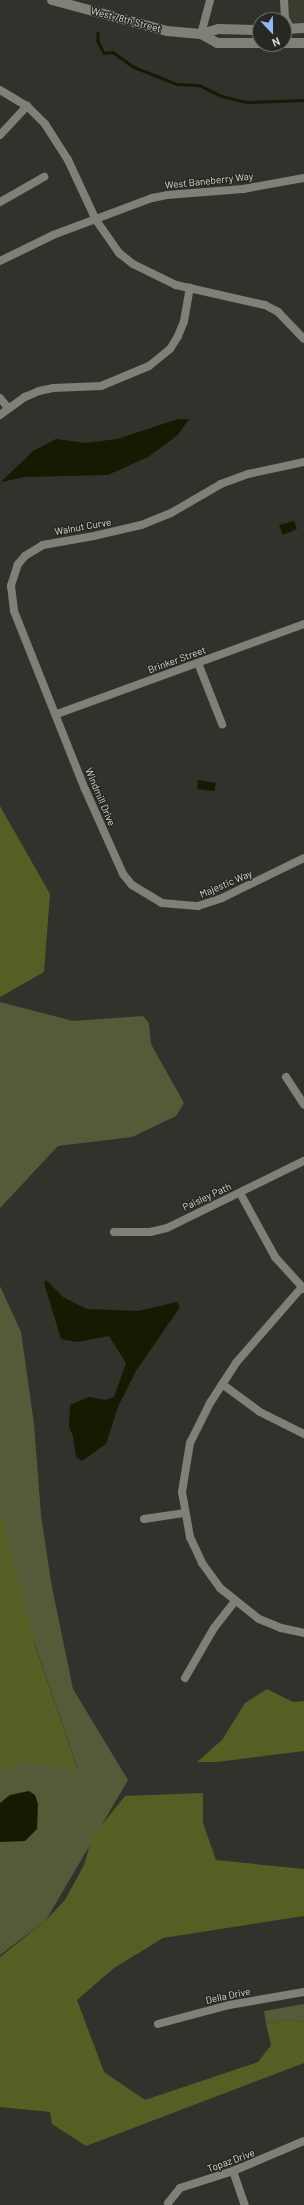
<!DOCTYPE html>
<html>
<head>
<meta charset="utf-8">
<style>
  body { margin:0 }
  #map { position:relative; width:304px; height:2205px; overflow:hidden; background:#31322b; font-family:Barlow,sans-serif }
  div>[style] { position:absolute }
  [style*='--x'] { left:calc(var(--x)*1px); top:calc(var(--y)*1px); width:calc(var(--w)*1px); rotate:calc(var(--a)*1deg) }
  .built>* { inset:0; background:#393c2f }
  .green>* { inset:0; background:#555b39 }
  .forest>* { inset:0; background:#565f23 }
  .water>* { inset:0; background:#161a00 }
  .stream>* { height:2.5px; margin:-1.25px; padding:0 1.25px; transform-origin:1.25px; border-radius:1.25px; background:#161a00 }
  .street>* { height:8px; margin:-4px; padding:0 4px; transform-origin:4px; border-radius:4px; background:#7f8179 }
  .secondary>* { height:10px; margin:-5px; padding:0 5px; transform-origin:5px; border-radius:5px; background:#7f8179 }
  span { translate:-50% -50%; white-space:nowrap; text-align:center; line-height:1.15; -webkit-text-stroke:3px #272821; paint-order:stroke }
  .street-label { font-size:10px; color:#d6d7d3 }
  .north { position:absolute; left:252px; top:12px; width:40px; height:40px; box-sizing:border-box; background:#272821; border:1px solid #6d6e68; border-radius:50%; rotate:158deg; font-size:11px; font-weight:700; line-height:16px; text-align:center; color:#d6d7d3 }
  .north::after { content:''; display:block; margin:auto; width:14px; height:18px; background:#95b6fd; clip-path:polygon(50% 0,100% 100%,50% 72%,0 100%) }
</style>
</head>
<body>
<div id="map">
  <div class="built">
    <i style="clip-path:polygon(287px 0,304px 0,304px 23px,294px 24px,287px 14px)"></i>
  </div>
  <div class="green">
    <i style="clip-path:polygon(0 1002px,73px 1021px,143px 1016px,149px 1023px,151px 1044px,184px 1103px,176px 1116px,132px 1137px,58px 1146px,0 1208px)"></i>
    <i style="clip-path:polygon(0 1286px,21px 1332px,34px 1424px,41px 1515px,51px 1582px,73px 1689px,128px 1780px,46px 1920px,0 1955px,0 1772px,30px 1762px,78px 1770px,21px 1603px,0 1515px)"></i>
    <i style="clip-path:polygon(304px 2004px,304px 2022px,291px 2019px,266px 2024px,264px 2011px)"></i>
  </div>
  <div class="forest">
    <i style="clip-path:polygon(0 806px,50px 894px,44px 972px,0 997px)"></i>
    <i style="clip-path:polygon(0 1510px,35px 1645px,78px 1771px,30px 1762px,0 1772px)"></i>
    <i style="clip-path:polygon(267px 1689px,293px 1702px,304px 1701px,304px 1751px,217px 1762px,197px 1762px,222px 1740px,245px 1703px)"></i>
    <i style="clip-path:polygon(203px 1793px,203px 1823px,216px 1860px,304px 1869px,304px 1916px,163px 1938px,114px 1968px,77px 2000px,104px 2072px,145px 2100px,258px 2062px,271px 2045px,266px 2024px,291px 2019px,304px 2022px,304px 2063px,86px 2146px,52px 2124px,50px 2112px,0 2107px,0 1957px,46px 1920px,65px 1900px,84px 1865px,92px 1837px,125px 1796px)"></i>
  </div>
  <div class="water">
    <i style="clip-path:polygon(178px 419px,189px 419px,178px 435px,148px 457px,108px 475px,25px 477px,1px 482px,33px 451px,56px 439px,86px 443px,117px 439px)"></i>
    <i style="clip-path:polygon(294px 521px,297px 529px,283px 535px,279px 525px)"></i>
    <i style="clip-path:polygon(198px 780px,216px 783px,214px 791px,197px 789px)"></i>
    <i style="clip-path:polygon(46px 1280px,63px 1297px,87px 1309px,138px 1311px,177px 1302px,180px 1307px,136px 1371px,118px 1407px,106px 1444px,82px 1461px,76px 1457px,73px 1436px,69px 1427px,70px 1405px,89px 1397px,106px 1400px,114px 1397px,126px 1363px,109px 1336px,77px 1342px,61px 1339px,44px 1283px)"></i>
    <i style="clip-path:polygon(29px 1791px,35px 1795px,38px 1804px,37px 1829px,25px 1841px,0 1842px,0 1803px,10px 1795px)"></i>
  </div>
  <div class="stream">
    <i style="--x:98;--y:33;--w:8;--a:90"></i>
    <i style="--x:98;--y:41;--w:13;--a:63"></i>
    <i style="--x:104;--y:53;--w:9;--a:-6"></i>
    <i style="--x:113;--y:52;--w:26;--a:36"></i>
    <i style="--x:134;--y:67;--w:46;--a:21.6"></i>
    <i style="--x:177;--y:84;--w:22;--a:3"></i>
    <i style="--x:199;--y:85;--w:25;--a:26"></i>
    <i style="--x:222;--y:96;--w:25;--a:14"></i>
    <i style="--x:246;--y:102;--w:58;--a:-2"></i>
  </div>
  <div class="street">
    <i style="--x:284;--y:0;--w:18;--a:87"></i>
    <i style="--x:285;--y:18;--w:13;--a:61"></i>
    <i style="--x:201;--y:34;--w:35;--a:-75"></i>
    <i style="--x:0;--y:90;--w:31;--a:31"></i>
    <i style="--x:27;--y:106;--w:25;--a:45"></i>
    <i style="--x:45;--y:124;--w:43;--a:57.4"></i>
    <i style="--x:68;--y:160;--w:66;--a:65"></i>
    <i style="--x:96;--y:220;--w:40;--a:55.1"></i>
    <i style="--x:119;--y:253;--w:18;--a:38"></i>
    <i style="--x:133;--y:264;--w:48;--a:26"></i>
    <i style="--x:176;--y:285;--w:91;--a:12.7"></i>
    <i style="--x:265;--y:305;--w:15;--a:28"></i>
    <i style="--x:278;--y:312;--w:37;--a:46"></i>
    <i style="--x:0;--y:135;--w:40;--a:-47"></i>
    <i style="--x:0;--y:202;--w:51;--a:-29.6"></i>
    <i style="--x:0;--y:261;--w:59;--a:-26.1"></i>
    <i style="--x:53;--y:235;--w:106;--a:-20.5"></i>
    <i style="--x:152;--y:198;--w:15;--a:-11"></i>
    <i style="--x:167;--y:195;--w:76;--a:-4.5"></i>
    <i style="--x:243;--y:189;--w:62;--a:-10.2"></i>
    <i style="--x:0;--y:398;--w:13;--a:51"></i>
    <i style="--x:0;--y:415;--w:31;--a:-36"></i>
    <i style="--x:25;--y:397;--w:15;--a:-23"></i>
    <i style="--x:39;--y:391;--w:14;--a:-12"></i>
    <i style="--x:53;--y:388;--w:48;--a:-2.4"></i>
    <i style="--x:101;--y:386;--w:52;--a:-22.6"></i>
    <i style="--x:149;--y:366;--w:27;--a:-39"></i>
    <i style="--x:170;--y:349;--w:15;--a:-58"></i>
    <i style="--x:178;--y:336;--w:16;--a:-68"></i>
    <i style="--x:184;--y:321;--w:34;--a:-80"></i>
    <i style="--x:304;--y:462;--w:57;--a:167.9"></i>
    <i style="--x:248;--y:474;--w:29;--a:160"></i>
    <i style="--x:221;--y:484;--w:58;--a:149.9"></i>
    <i style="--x:171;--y:513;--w:32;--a:158"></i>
    <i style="--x:141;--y:525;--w:48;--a:166.8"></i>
    <i style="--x:94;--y:536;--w:52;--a:170"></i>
    <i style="--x:43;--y:545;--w:21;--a:149"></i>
    <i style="--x:25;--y:556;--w:11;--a:131"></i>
    <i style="--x:18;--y:564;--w:23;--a:108"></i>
    <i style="--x:11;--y:586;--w:25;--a:83"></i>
    <i style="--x:14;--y:611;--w:192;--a:68.3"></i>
    <i style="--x:85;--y:789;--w:93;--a:65.9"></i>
    <i style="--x:123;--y:874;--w:14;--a:51"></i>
    <i style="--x:132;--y:885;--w:35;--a:31"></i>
    <i style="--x:162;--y:903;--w:36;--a:5"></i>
    <i style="--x:198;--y:906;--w:25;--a:-18"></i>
    <i style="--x:222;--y:898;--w:91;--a:-26"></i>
    <i style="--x:198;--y:663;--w:66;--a:68.5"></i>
    <i style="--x:57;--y:714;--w:263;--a:-20"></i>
    <i style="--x:286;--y:1077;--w:33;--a:57"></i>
    <i style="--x:240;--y:1193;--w:73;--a:61.3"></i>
    <i style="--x:275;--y:1257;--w:43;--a:47.8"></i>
    <i style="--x:114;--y:1232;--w:36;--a:0"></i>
    <i style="--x:150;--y:1232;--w:17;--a:-13"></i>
    <i style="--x:167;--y:1228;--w:153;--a:-26.1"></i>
    <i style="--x:302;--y:1287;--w:101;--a:131"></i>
    <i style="--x:236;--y:1363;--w:48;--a:123"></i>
    <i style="--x:210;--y:1403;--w:45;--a:116.6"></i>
    <i style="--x:190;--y:1443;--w:50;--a:99.3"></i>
    <i style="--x:182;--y:1492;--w:46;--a:79.9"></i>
    <i style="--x:190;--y:1537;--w:29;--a:65"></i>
    <i style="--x:202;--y:1563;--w:31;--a:54"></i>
    <i style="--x:220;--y:1588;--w:50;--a:38.5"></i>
    <i style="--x:259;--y:1619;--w:24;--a:22"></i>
    <i style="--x:281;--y:1628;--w:24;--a:12"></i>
    <i style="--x:222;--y:1384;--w:47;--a:36.4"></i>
    <i style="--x:260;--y:1412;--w:49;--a:26.6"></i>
    <i style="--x:144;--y:1519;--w:40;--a:-8.5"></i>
    <i style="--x:185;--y:1678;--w:58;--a:-59.9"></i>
    <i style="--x:214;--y:1628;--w:33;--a:-52"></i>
    <i style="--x:158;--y:2024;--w:73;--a:-15"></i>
    <i style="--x:229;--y:2005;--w:76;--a:-9.8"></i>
    <i style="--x:233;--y:2171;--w:36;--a:71"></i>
    <i style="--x:168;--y:2203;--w:19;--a:-51"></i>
    <i style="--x:180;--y:2188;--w:56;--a:-17.8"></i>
    <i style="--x:233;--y:2171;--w:77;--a:-22.9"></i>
  </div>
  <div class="secondary">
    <i style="--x:52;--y:0;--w:119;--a:15.1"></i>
    <i style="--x:167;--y:31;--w:34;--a:5"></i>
    <i style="--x:201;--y:34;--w:18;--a:-16"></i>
    <i style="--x:218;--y:29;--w:42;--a:1.4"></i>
    <i style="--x:284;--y:29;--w:20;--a:-3"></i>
    <i style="--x:201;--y:34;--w:18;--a:29"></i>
    <i style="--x:217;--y:43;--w:87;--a:0"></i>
  </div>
  <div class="street-label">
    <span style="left:126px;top:20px;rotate:15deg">West 78th Street</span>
    <span style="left:209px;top:181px;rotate:-6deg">West Baneberry Way</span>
    <span style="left:83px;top:527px;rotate:-10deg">Walnut Curve</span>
    <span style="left:177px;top:660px;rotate:-20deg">Brinker Street</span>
    <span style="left:100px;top:797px;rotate:67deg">Windmill Drive</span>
    <span style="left:226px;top:884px;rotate:-23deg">Majestic Way</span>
    <span style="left:207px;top:1197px;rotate:-25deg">Paisley Path</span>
    <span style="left:228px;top:1996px;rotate:-12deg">Della Drive</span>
    <span style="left:231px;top:2161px;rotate:-20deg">Topaz Drive</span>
  </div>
  <div class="north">N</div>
</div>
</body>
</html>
